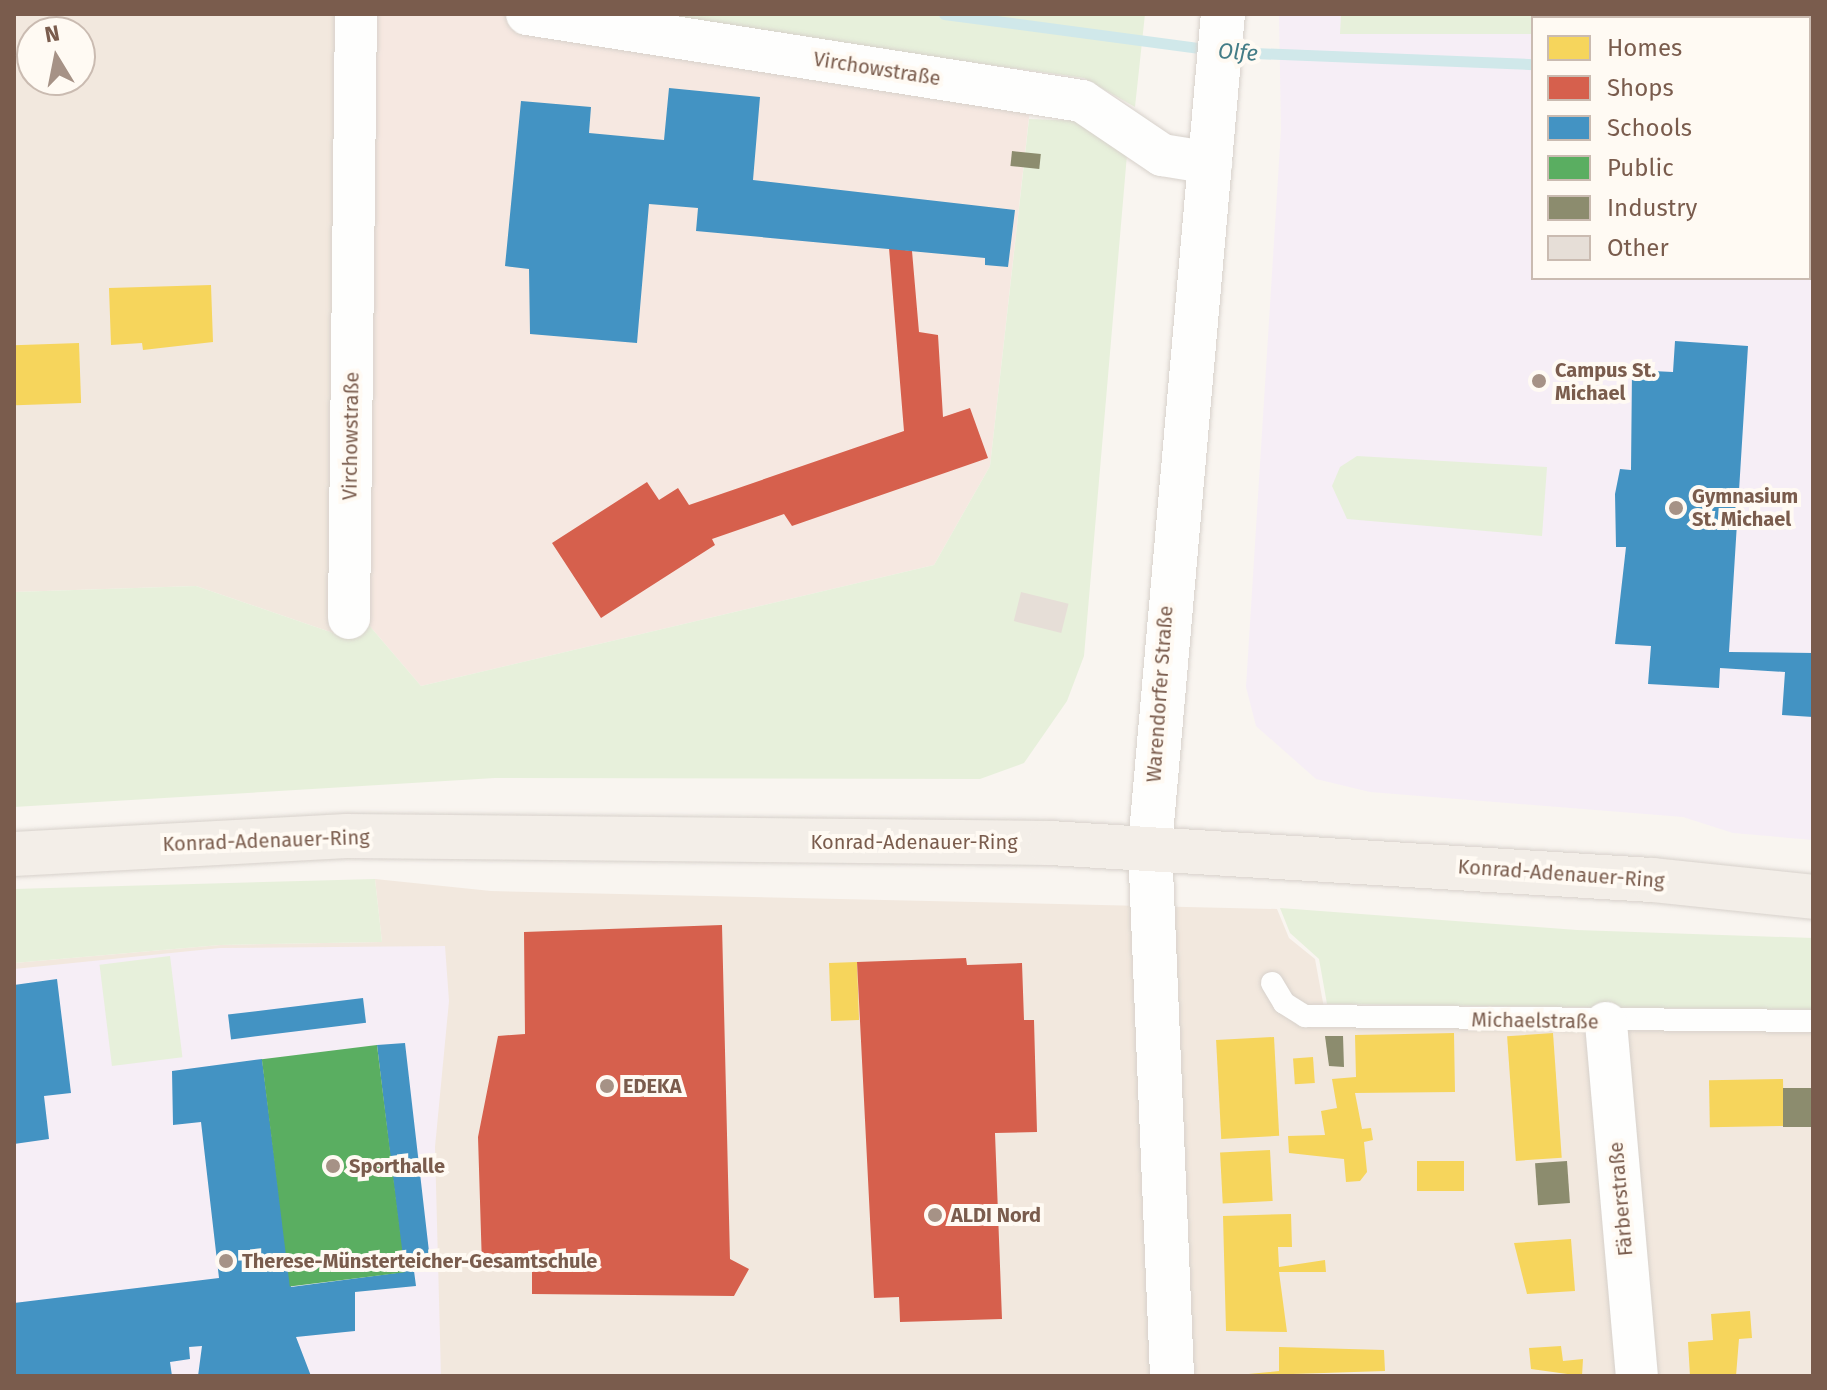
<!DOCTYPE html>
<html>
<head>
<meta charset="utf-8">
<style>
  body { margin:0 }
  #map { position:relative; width:1827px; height:1390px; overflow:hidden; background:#f9f5f0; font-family:"Fira Sans",sans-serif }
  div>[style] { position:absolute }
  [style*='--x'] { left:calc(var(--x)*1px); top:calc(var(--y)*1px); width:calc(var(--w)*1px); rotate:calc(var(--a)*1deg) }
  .residential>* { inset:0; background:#f2e8de }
  .commercial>* { inset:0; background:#f6e8e1 }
  .education>* { inset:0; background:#f6eef6 }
  .green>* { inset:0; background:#e7f0db; transform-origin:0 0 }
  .homes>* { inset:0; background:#f6d55c; transform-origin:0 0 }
  .shops>* { inset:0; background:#d6604d }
  .schools>* { inset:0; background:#4393c3; transform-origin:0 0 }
  .public>* { inset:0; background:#5aae61; transform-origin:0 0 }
  .industry>* { inset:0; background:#8c8c6e; transform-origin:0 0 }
  .stream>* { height:11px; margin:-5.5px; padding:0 5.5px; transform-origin:5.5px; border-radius:5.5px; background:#d0e8ea }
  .building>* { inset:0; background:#e6ded7; transform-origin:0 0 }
  .roads { filter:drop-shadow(0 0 2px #d7d1cb) drop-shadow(0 0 2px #d7d1cb) }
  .service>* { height:22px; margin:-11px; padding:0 11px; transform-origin:11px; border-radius:11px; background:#fefefd }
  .minor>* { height:42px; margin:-21px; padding:0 21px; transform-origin:21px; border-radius:21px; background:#fefefd }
  .tertiary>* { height:44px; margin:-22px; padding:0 22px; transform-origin:22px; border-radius:22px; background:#fefefd }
  .secondary>* { height:44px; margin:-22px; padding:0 22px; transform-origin:22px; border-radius:22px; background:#fefefd }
  .primary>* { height:44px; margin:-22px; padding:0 22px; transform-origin:22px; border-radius:22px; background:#f3eee8 }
  .dots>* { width:22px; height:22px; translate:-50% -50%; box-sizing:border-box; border:4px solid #fffaf3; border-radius:50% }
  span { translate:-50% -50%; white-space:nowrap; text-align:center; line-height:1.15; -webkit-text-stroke:8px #fffaf3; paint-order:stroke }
  .street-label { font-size:20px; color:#7a5c4d }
  .poi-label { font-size:20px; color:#7a5c4d; font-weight:700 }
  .left { translate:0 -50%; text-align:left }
  .water-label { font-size:22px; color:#437c86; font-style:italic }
  .frame { position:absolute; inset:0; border:16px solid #7a5c4d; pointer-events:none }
  .legend { position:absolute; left:1531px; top:16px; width:280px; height:264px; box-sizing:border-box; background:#fffaf3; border:2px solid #cabbb1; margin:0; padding:10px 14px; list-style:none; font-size:24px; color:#7a5c4d }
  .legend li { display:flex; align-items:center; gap:16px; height:40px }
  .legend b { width:40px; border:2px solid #cabbb1 }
  .north { position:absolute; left:16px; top:16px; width:80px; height:80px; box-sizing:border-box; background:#fffaf3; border:2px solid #cabbb1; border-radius:50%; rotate:350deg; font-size:22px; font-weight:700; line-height:32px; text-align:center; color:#7a5c4d }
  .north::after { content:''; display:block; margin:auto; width:28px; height:36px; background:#a69286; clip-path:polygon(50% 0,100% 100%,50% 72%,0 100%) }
</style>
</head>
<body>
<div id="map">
  <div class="residential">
    <i style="clip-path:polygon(evenodd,14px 14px,345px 14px,342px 636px,196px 586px,14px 592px,14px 14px,32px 32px,80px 32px,80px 80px,32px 80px,32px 32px)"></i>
    <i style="clip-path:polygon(375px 879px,491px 891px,1277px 909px,1289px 938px,1315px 959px,1324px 1008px,1813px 1011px,1813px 1376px,14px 1376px,14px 963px,220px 945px,382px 942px)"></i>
  </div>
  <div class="commercial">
    <i style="clip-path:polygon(365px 14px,632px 14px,1034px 73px,990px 466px,934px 565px,421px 686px,362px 617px)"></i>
  </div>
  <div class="education">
    <i style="clip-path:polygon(evenodd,1279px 14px,1813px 14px,1813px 840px,1733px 833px,1683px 817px,1370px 792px,1316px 779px,1256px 726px,1246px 687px,1281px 130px,1279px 14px,1533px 18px,1809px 18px,1809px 278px,1533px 278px,1533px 18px)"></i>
    <i style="clip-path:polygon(445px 946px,449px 1001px,435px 1147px,441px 1376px,14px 1376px,14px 969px,220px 948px)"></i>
  </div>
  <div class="green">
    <i style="clip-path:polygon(632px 14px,1145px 14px,1135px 107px,1084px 78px)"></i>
    <i style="clip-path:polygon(1341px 14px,1813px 14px,1813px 34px,1809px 18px,1533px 18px,1533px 34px,1340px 34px)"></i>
    <i style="clip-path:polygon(1029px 119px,1083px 121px,1128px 143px,1084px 656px,1067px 701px,1024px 763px,980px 779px,495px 778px,14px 807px,14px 592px,196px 586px,342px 636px,362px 617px,421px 686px,934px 565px,990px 466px)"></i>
    <i style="clip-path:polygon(1357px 456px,1547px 467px,1542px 536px,1347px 519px,1332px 486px,1340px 467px)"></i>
    <i style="clip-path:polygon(375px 879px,382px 942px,220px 945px,14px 963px,14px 889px)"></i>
    <i style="clip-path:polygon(1280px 908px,1577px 930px,1813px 938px,1813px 1010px,1327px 1004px,1319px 959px,1290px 933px)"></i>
    <i style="left:170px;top:956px;width:102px;height:71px;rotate:83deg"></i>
  </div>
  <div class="homes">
    <i style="clip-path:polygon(211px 285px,213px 342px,143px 350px,142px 343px,111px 345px,109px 288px)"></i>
    <i style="left:79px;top:343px;width:60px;height:65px;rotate:88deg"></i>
    <i style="left:857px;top:962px;width:58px;height:28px;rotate:88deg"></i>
    <i style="clip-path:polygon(1454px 1033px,1455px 1092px,1355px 1093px,1362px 1129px,1371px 1128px,1373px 1140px,1364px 1142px,1367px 1172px,1360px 1181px,1346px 1182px,1344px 1159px,1289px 1153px,1288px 1136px,1325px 1135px,1321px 1111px,1337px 1108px,1332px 1079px,1356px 1077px,1355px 1035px)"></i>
    <i style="left:1553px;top:1033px;width:125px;height:46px;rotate:86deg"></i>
    <i style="left:1274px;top:1037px;width:99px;height:58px;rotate:87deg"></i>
    <i style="left:1313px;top:1057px;width:26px;height:20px;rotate:86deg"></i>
    <i style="left:1783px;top:1079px;width:47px;height:74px;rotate:89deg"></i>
    <i style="left:1270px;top:1150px;width:51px;height:50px;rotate:87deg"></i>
    <i style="left:1464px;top:1161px;width:30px;height:47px;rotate:90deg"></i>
    <i style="clip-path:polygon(1291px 1214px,1292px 1247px,1278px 1247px,1279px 1267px,1325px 1260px,1326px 1272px,1279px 1272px,1287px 1332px,1226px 1331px,1223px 1216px)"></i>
    <i style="clip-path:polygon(1571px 1239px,1575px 1291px,1527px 1294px,1514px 1243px)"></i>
    <i style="clip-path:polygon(1750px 1311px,1752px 1338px,1739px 1339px,1736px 1376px,1690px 1376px,1688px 1342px,1713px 1340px,1711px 1314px)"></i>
    <i style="clip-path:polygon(1561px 1346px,1563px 1361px,1583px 1359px,1582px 1376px,1531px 1369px,1529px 1348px)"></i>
    <i style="clip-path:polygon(1279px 1347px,1384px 1350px,1385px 1371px,1228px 1376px,1279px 1371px)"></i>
  </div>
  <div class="shops">
    <i style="clip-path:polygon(889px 248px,912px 251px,919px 332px,938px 335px,943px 417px,970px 408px,988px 458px,792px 526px,784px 514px,712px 539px,715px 545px,601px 618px,552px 543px,647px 482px,659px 500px,678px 488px,689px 505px,904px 431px)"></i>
    <i style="clip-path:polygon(722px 925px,730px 1259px,749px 1269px,734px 1296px,532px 1294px,532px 1266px,482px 1266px,478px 1137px,498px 1036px,525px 1034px,524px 932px)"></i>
    <i style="clip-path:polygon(966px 958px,967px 965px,1022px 963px,1024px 1020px,1034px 1020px,1037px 1132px,995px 1133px,1002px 1319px,900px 1322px,899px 1297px,874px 1298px,857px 962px)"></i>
  </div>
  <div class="schools">
    <i style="clip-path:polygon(669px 88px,760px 97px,753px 180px,1015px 210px,1008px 267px,985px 265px,985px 258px,696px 231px,698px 208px,649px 204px,637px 343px,530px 334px,529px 269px,505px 266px,521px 101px,591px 107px,589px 133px,664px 140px)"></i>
    <i style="clip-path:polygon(1675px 341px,1748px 346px,1729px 652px,1813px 653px,1813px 717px,1782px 715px,1785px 672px,1720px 668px,1719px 688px,1648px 684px,1651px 646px,1615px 644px,1626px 547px,1616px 547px,1615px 494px,1620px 469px,1631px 470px,1632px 370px,1673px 372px)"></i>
    <i style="clip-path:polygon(57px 979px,71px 1093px,44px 1096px,49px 1139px,14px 1144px,14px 985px)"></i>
    <i style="left:363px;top:998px;width:25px;height:136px;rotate:83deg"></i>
    <i style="clip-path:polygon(405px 1043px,431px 1269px,414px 1271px,416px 1286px,355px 1292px,355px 1331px,296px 1337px,311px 1376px,198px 1376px,202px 1346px,189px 1347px,190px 1359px,170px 1362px,172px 1376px,14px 1376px,14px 1303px,219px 1278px,201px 1122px,173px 1125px,172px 1071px,262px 1059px,291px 1287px,404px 1272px,377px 1045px)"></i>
  </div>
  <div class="public">
    <i style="left:377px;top:1045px;width:229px;height:116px;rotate:83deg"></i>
  </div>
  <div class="industry">
    <i style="left:1012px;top:151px;width:29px;height:15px;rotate:6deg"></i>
    <i style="clip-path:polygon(1325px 1036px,1343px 1036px,1344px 1067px,1329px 1066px)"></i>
    <i style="left:1813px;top:1088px;width:39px;height:30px;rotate:90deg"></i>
    <i style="left:1567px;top:1161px;width:42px;height:32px;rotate:86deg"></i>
  </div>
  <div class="stream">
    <i style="--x:944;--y:14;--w:271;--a:7.6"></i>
    <i style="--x:1230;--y:52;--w:303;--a:2.3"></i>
    <i style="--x:1809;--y:88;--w:4;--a:27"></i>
  </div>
  <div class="building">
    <i style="left:1021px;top:592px;width:49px;height:30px;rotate:14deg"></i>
  </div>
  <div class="roads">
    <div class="service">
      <i style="--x:1272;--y:983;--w:23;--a:59"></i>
      <i style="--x:1284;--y:1003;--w:25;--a:32"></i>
      <i style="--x:1305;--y:1016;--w:508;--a:0.56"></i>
    </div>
    <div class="minor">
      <i style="--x:527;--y:14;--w:562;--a:8.91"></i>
      <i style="--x:1082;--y:101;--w:97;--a:34"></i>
      <i style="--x:1162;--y:155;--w:50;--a:9.3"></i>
      <i style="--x:349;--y:618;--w:604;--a:-89.34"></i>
      <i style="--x:1606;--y:1023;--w:354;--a:85"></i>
    </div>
    <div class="tertiary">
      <i style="--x:1150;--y:846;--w:530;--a:87.62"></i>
    </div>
    <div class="secondary">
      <i style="--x:1150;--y:846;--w:835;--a:-84.99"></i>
    </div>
    <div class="primary">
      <i style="--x:14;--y:854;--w:333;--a:-3.1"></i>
      <i style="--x:347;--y:836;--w:703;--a:0.57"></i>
      <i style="--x:1050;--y:843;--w:603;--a:3.52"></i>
      <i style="--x:1652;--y:880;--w:162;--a:6"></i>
    </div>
  </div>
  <div class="dots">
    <i style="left:1539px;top:381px;background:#a69286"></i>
    <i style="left:1676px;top:508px;background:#a69286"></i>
    <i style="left:607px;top:1086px;background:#a69286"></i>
    <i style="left:333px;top:1166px;background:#a69286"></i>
    <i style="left:935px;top:1215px;background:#a69286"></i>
    <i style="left:226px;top:1261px;background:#a69286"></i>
  </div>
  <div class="street-label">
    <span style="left:877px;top:69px;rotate:9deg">Virchowstraße</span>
    <span style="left:351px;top:436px;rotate:-89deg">Virchowstraße</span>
    <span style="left:1160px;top:694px;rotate:-86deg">Warendorfer Straße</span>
    <span style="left:266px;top:841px;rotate:-2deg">Konrad-Adenauer-Ring</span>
    <span style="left:914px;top:842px">Konrad-Adenauer-Ring</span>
    <span style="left:1561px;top:874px;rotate:4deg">Konrad-Adenauer-Ring</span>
    <span style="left:1535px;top:1021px;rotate:1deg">Michaelstraße</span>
    <span style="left:1621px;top:1199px;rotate:-95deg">Färberstraße</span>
  </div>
  <div class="poi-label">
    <span class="left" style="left:1555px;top:382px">Campus St.<br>Michael</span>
    <span class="left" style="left:1692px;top:508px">Gymnasium<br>St. Michael</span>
    <span class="left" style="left:623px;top:1086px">EDEKA</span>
    <span class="left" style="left:349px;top:1166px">Sporthalle</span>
    <span class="left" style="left:951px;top:1215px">ALDI Nord</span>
    <span class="left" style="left:242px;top:1261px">Therese-Münsterteicher-Gesamtschule</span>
  </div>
  <div class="water-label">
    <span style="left:1238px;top:52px;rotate:4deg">Olfe</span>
  </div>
  <div class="frame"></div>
  <ul class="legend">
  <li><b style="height:22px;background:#f6d55c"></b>Homes</li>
  <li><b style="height:22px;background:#d6604d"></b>Shops</li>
  <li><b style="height:22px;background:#4393c3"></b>Schools</li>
  <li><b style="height:22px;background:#5aae61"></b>Public</li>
  <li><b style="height:22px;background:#8c8c6e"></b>Industry</li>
  <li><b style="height:22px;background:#e6ded7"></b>Other</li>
  </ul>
  <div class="north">N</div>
</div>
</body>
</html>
